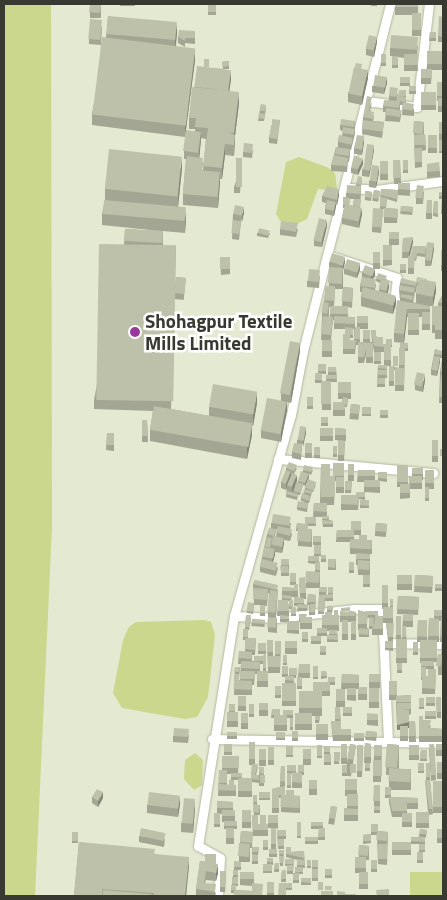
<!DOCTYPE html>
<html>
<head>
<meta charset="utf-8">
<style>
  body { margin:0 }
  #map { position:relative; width:447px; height:900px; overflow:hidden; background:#e4e9d1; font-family:"Titillium Web",sans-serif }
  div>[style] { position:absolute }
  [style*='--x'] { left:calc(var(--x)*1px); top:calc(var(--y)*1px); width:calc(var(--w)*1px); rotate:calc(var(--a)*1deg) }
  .water>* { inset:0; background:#cad78d; transform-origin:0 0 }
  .roads { filter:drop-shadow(0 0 1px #b2b7a0) drop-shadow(0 0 1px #b2b7a0) }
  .street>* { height:9px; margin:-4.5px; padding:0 4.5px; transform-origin:4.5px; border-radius:4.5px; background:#fff }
  .wall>* { inset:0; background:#a3a692; transform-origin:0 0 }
  .shaded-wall>* { inset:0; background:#848777 }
  .building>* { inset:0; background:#bdc1aa; transform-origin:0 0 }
  .dots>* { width:14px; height:14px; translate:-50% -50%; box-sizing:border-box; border:2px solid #fff; border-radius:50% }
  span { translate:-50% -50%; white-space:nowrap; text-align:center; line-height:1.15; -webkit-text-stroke:5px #fff; paint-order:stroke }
  .poi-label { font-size:19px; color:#383a31; font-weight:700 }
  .left { translate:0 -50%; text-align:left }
  .frame { position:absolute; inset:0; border:5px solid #383a31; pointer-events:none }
</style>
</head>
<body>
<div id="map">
  <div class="water">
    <i style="clip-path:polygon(4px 4px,51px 4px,52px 527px,35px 896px,4px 896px)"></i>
    <i style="clip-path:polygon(299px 157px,327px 167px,335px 173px,337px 188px,335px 191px,318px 189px,307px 219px,295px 225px,281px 222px,276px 214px,286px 162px)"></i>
    <i style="clip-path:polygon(204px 620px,211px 622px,215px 635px,208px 697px,197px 717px,185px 719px,122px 708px,113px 693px,123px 640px,129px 627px,136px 622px)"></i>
    <i style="clip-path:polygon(195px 753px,203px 760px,202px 785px,194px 790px,184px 779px,185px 760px)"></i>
    <i style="left:410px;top:872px;width:33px;height:24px"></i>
  </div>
  <div class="roads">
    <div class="street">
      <i style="--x:365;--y:101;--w:52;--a:6.6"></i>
      <i style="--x:417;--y:107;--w:104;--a:-83.4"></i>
      <i style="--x:350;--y:188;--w:26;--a:4"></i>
      <i style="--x:376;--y:190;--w:68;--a:-7.7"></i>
      <i style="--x:334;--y:257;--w:66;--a:18.4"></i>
      <i style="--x:397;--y:278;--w:23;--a:97"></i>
      <i style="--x:394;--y:301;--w:5;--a:11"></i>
      <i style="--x:278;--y:459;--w:156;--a:5.2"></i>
      <i style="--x:234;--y:616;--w:42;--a:2.7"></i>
      <i style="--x:276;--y:618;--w:79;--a:-6.6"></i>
      <i style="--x:354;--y:609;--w:28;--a:0"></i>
      <i style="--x:382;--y:609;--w:133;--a:87.4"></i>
      <i style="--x:384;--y:643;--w:59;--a:1"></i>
      <i style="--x:212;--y:739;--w:231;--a:1"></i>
      <i style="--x:218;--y:896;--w:38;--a:-87"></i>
      <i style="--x:220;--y:858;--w:25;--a:-151"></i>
      <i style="--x:198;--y:846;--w:233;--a:-81.1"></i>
      <i style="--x:234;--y:616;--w:209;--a:-74.2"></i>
      <i style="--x:291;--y:415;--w:65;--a:-79.4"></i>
      <i style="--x:303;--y:351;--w:358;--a:-75.9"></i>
    </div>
  </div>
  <div class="wall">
    <i style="left:90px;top:4px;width:11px;height:14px"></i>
    <i style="left:120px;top:4px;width:15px;height:2px"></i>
    <i style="left:371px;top:4px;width:6px;height:2px"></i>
    <i style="clip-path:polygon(395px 4px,418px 4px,418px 13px,421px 13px,421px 36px,412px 36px,412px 15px,395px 15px)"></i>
    <i style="left:208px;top:5px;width:8px;height:10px"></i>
    <i style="clip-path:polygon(108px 16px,177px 33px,176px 46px,195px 60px,185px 137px,92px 125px,92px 114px,106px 38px)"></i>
    <i style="clip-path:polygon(443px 17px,443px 42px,438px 42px,438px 36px)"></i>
    <i style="clip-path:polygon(102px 26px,101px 45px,89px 44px,89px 39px)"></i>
    <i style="clip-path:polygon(195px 31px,195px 44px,185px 43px,185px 47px,178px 43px,178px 37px)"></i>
    <i style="clip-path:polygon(430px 32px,436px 32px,436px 41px,429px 41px)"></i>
    <i style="clip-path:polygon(377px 42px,374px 57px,366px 55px,366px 49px)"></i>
    <i style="clip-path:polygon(418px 46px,417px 54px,418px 71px,404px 71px,404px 58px,398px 57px,398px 68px,392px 68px,392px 56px,390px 56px,390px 48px)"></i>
    <i style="clip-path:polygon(427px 51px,442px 51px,442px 70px,432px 70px,431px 84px,421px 84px,421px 69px,427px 69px)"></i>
    <i style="left:381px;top:54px;width:5px;height:12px"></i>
    <i style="clip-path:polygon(evenodd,229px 61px,229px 69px,223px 69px,231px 79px,229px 91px,239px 103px,235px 136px,234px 156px,225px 155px,222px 179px,220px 179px,218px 208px,183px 205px,183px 194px,186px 159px,184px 159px,184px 151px,195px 131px,195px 129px,189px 129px,189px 118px,194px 87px,209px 68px,223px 69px,222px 62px,229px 61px,201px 138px,206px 139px,203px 171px,202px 170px,203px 163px,199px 157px,201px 138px)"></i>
    <i style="clip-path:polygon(361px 69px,368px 78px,362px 105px,348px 102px,348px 93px)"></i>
    <i style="clip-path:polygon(400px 77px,410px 77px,410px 86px,416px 86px,416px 94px,409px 94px,409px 86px,400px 86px)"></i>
    <i style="clip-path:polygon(437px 82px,443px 82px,443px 112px,438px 112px,438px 101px,437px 101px)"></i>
    <i style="clip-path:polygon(387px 83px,384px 94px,372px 92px,372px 86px)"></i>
    <i style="clip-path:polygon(399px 90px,406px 90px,406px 103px,414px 109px,414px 116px,402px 115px,403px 105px,400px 105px,400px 110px,401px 115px,400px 122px,385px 121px,386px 112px,383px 112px,383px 106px,389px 100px,389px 96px,398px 94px,397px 101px,398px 101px)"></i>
    <i style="left:421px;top:92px;width:15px;height:18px"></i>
    <i style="clip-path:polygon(372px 102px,370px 111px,374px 117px,373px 121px,384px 122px,382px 138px,362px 134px,363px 117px)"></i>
    <i style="clip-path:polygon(261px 104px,266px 108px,264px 121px,258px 121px)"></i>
    <i style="clip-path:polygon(280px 120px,277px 144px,269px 143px,269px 138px,272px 126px)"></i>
    <i style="clip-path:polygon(355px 121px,355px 134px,351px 150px,350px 150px,350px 155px,349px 162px,348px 162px,347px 172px,331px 171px,331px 165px,334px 155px,336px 147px,338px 147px,338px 142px,342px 136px,343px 131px,340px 130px,340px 125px)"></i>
    <i style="clip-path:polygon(414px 121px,424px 122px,424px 134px,425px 134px,426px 150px,422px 151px,422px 167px,415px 168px,414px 139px)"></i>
    <i style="left:439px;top:122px;width:4px;height:31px"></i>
    <i style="left:428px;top:135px;width:9px;height:18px"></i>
    <i style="clip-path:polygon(364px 142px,362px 155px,354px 154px,354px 148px)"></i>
    <i style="clip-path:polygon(253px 150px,252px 158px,243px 157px,243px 152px)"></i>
    <i style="clip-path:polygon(374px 150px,369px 177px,362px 176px,362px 170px)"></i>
    <i style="clip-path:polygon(393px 160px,400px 160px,401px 183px,410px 183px,410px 196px,398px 195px,398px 184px,394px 184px)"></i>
    <i style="left:403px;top:160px;width:5px;height:13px"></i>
    <i style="left:380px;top:161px;width:8px;height:19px"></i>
    <i style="clip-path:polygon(242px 164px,240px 193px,234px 193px,234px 187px)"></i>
    <i style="clip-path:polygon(363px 164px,358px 175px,351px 173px,351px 168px)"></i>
    <i style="clip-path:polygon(427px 164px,440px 171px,440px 177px,427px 178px)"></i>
    <i style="clip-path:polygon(182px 168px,178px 206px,186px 218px,185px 233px,163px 231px,163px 246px,176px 246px,171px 409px,209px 416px,209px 407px,257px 403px,253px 426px,252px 426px,252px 435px,247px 459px,150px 441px,150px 430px,153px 411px,94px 409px,94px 400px,124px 244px,125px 229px,160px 231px,102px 225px,102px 214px,105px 200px,105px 189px)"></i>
    <i style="clip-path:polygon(379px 172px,376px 188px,369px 187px,369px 181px)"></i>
    <i style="clip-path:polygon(evenodd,362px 180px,361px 186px,361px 192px,360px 208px,362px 214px,359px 228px,342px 224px,342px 218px,344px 208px,343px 208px,343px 197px,346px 197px,346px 193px,356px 186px,356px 184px,362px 180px,350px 199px,354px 199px,353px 206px,349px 205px,350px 199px)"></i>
    <i style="clip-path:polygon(381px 189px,398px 190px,397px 202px,387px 199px,386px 208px,398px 209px,397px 223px,384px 223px,384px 209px,383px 209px,381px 233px,372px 232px,372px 227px,380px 208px)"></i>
    <i style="left:374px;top:190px;width:6px;height:11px;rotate:9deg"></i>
    <i style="clip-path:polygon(365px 191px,372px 192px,371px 201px,365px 200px)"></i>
    <i style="clip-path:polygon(424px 191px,423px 204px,416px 204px,416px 198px)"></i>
    <i style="clip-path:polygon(439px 192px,443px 192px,443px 214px,441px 214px,442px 199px,439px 199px)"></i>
    <i style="clip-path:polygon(339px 195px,337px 205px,336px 205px,334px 216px,325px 214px,325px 209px,326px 203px,322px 202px,322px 196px)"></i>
    <i style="clip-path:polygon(434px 201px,438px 201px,438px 217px,433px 216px)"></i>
    <i style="left:401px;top:206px;width:12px;height:8px;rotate:5deg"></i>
    <i style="clip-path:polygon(432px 206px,432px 219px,426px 219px,426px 213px)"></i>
    <i style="clip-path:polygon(244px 213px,241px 222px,239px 240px,232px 239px,233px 214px)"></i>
    <i style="clip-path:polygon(327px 226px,322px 247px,314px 246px,314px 240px)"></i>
    <i style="clip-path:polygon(280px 229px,298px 229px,296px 237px,280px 235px)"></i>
    <i style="clip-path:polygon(389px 232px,399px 232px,399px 245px,392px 245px,392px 265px,383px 266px,383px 245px,389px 245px)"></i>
    <i style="clip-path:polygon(257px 233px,270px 233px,268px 238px,257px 236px)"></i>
    <i style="clip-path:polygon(403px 238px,413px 242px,410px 256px,411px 256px,413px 246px,434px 249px,431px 266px,425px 266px,425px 257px,417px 256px,416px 261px,414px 260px,414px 274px,408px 274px,408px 258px,402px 258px)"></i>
    <i style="clip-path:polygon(441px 250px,443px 250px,443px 288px,443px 271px,441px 271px)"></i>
    <i style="clip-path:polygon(373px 252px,380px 252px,380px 269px,374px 269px,375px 275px,373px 279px,376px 285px,375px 290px,379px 291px,380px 283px,376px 281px,376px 279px,387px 279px,386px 280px,389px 287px,387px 294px,396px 304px,393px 314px,361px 306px,361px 297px,362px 292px,360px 292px,360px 286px,362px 277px,362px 272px,373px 268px)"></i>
    <i style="clip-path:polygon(220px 257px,230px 257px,230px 274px,221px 275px)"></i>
    <i style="clip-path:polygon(evenodd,329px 262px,345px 262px,343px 270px,343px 289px,335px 289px,334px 306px,342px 306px,343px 287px,353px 288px,352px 308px,348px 307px,348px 317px,355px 317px,355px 327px,357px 327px,357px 316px,368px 316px,368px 329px,360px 329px,360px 342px,372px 342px,371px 330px,383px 344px,386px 344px,392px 339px,392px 347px,391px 347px,391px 366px,387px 366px,387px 378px,385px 378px,385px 387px,377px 387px,378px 365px,384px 365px,384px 352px,381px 352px,381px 364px,374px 364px,374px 352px,373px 346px,373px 363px,366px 363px,366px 355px,364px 363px,358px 363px,358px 345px,356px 345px,355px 354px,343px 354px,343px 334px,345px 334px,345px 329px,334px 329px,334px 320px,333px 320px,331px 340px,332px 340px,332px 357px,322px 357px,322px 340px,329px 340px,321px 340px,322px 319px,322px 313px,324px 302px,326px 286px,329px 286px,329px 262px,329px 307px,330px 307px,330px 317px,329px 317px,329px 307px,329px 262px,353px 329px,354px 329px,354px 340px,350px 340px,350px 338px,353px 338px,353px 329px)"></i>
    <i style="left:400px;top:264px;width:6px;height:9px"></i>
    <i style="clip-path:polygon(344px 269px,360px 269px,357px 278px,344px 274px)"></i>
    <i style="clip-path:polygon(320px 276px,319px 288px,307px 287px,307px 281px)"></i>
    <i style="left:176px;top:277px;width:10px;height:22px;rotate:6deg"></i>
    <i style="clip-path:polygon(evenodd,427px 280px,436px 291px,433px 306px,430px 306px,430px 330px,422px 330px,422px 317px,419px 317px,419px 335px,408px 335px,408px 317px,407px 317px,404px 343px,394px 342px,394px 333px,400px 300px,399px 290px,400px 283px,416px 282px,427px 280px,417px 286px,418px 286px,416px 294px,416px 303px,413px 302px,415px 292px,416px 292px,417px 286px)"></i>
    <i style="clip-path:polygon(443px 294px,443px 352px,443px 339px,435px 339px,435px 333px,432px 333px,432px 306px,438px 306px,438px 303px)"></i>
    <i style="left:363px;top:330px;width:7px;height:12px"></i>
    <i style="clip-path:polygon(408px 343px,408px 351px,405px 351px,404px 391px,395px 391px,395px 370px,394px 370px,394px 386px,389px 386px,389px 366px,399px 368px,399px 348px)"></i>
    <i style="clip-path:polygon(435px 349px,442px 353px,442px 358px,440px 358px,437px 376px,431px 375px,431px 370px)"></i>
    <i style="clip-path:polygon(300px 351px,291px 403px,287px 402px,287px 410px,281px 442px,261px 438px,261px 430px,281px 401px,281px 393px)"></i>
    <i style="clip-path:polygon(443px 355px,443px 403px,439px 403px,440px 371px)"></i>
    <i style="clip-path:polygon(318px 364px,326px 364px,326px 374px,322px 374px,322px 381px,326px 381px,326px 375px,328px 375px,328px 367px,336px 367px,337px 382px,331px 382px,331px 410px,322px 410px,321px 383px,315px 383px,315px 373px,318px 373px)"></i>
    <i style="clip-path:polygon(425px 380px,423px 392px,415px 390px,415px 385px)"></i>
    <i style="clip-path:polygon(338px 382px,351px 382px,351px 399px,348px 399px,347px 407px,345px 407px,345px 416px,333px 416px,333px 402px,342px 402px,343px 399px,338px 399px)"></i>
    <i style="left:307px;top:397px;width:6px;height:12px"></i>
    <i style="left:351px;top:404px;width:9px;height:15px;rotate:6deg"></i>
    <i style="left:362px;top:407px;width:9px;height:9px"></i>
    <i style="left:380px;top:410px;width:8px;height:8px"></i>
    <i style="left:321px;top:417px;width:7px;height:9px"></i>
    <i style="clip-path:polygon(142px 420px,147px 420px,148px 442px,142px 442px)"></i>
    <i style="left:320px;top:428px;width:13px;height:13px"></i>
    <i style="clip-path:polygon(335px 428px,346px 429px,346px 441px,335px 440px)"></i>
    <i style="clip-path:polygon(107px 433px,114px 433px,114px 451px,106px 450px)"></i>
    <i style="clip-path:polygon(306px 433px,302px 446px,301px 460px,292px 458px,292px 452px,297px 443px,297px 440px)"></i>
    <i style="clip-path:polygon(338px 440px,345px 441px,344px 461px,338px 461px)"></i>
    <i style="left:432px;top:440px;width:6px;height:22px"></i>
    <i style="left:305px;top:443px;width:7px;height:15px"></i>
    <i style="left:333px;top:446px;width:4px;height:11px"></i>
    <i style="left:314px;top:447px;width:6px;height:11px"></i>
    <i style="clip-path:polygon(344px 463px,344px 493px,336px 493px,336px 481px,335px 481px,334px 505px,327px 505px,327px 516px,329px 516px,329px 520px,333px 521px,333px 527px,323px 527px,322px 517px,313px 517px,314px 503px,320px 503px,321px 464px,330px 476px,333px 476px)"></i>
    <i style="clip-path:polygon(348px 464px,354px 464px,354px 481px,352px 481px,351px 493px,345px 493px,345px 481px,348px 481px)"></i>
    <i style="clip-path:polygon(397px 465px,408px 465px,408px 484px,409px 484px,409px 476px,412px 476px,412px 468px,423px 468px,423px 480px,422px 480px,422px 489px,410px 489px,410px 498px,400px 499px,400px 487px,397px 487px)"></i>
    <i style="clip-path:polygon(286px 468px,297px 468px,294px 474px,297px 481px,296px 482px,298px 483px,298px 481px,303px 472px,303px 470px,313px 470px,311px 475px,309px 474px,309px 477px,305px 486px,303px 485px,300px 495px,298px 495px,297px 500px,286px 497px,287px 488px,286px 490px,281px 488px,281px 482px,286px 470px)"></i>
    <i style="clip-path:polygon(358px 470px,375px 470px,375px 480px,378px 480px,378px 472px,387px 472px,387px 482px,380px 481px,380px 493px,365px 492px,365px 500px,359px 499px,358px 510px,341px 510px,341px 495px,356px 495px,364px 492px,364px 482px,357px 482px)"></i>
    <i style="clip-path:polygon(425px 470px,434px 470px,434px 489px,429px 489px,429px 501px,425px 501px)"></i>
    <i style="clip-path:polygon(316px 485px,313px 492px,312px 492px,309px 503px,308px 503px,307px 512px,297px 510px,297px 507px,305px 502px,301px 501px,301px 498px,305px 490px,305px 487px)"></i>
    <i style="left:360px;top:500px;width:9px;height:8px"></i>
    <i style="clip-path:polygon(316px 517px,316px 526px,308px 526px,308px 529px,312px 529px,312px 547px,298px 546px,298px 531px,296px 531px,297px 523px,305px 524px)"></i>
    <i style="clip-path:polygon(evenodd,361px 521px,361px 535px,367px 540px,372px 540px,372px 554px,370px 554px,370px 575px,358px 575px,358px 565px,356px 565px,356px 554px,350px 554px,350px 542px,336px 542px,337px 530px,351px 530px,361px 521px,354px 535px,359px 535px,359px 540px,354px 539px,354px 535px)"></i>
    <i style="clip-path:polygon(evenodd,271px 523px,291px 523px,290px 529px,292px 535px,290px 541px,284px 540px,282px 553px,275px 552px,273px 562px,278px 568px,276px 576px,260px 572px,260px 567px,267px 534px,271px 528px,271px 523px,276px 529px,277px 530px,276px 537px,275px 536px,276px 529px)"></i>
    <i style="left:376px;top:523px;width:11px;height:13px;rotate:5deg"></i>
    <i style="left:313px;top:536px;width:8px;height:9px"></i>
    <i style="clip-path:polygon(314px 545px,321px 545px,321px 556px,319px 556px,319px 562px,320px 562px,320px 587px,327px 587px,326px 595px,319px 595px,319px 588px,306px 588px,306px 599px,304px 599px,304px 604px,307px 605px,308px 594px,316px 595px,315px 615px,309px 615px,309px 605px,308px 605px,307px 611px,297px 611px,298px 606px,294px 606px,294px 597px,300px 598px,299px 578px,305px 583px,306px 583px,315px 571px,315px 564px,308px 563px,308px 556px,314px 556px)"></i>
    <i style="left:321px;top:555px;width:5px;height:7px"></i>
    <i style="left:281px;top:559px;width:8px;height:17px"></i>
    <i style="left:328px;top:559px;width:8px;height:11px"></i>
    <i style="left:349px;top:562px;width:5px;height:11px"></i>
    <i style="clip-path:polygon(290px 573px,296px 573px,296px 584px,298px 584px,298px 597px,291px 597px,293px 607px,296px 607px,296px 616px,291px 616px,291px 609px,289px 609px,289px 601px,288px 601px,288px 604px,289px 604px,289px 621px,299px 621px,299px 614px,306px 617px,312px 617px,312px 629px,300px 629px,300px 622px,299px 622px,299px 634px,287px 633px,287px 622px,280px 622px,280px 616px,277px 616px,278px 604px,282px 600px,282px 587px,294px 588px,294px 585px,290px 585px)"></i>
    <i style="left:363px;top:575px;width:7px;height:12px"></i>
    <i style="left:397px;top:575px;width:15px;height:15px"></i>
    <i style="left:415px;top:575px;width:18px;height:17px;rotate:3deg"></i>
    <i style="clip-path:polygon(255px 580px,278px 590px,276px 618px,277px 618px,277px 633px,268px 632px,268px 612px,269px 594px,268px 593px,267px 606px,265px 606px,265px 616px,260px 616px,260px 605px,254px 605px,253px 614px,247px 613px,247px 611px,254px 603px,253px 584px)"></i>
    <i style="left:435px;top:584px;width:8px;height:7px"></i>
    <i style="clip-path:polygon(382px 585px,388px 585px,388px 607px,390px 607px,390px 599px,393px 599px,393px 651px,385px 650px,385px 641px,388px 641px,386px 623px,383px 623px,383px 609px,382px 609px)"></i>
    <i style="clip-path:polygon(328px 587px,333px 587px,333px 601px,325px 601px,324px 614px,318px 614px,319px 595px,328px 595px)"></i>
    <i style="left:398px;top:596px;width:21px;height:18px;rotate:3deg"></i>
    <i style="clip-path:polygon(327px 606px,333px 606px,332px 615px,334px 615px,338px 610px,339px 631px,337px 631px,338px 642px,327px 642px,327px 635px,329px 635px,329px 631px,327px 631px,327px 636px,317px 636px,317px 628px,322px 628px,322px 615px,325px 615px,327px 612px)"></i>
    <i style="clip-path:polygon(evenodd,358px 610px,378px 616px,383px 616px,383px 635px,372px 635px,372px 629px,369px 629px,369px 637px,359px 637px,359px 630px,358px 630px,358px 610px,367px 618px,369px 618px,369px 629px,367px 628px,367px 618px)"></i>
    <i style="clip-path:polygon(434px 610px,443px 610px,443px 675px,438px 675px,438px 654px,441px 655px,442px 642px,440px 642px,441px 621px,439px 621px,439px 642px,437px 642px,437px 662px,434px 662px,434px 669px,426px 669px,426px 676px,428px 676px,436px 669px,435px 694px,422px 694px,422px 680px,421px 680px,421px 663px,420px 663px,420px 642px,417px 642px,418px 620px,427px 620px,427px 640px,428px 640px,429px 618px,434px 619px)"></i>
    <i style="clip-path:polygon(350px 611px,356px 612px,356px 640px,351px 640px,351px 622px,348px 622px,348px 640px,342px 640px,342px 622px,340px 622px,340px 616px)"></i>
    <i style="clip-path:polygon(246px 615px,251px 618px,249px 630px,248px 630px,248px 638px,256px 638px,255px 655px,252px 655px,252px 661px,254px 661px,263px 656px,265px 654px,258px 654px,258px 643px,266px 643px,266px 671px,263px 671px,263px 664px,260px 664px,260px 671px,268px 671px,267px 640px,273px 640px,273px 656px,275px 656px,275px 641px,281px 641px,280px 673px,268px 673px,268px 687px,257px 687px,257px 674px,255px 674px,254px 685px,252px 685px,252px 695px,234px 695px,235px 667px,240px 667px,239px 680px,240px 680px,241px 664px,238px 664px,239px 651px,245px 652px,245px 640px,243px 640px,243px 629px,245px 629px)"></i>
    <i style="clip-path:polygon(403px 615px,413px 615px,413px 627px,406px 627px,407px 663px,402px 663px,402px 673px,397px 673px,397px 663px,396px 663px,396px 616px,401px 616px,401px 639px,402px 639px)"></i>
    <i style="left:252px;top:619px;width:13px;height:7px;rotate:4deg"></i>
    <i style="left:302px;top:632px;width:6px;height:10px"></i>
    <i style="left:311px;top:636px;width:10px;height:8px"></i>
    <i style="left:285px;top:641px;width:12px;height:13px"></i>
    <i style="left:413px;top:642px;width:5px;height:13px"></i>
    <i style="left:320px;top:646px;width:6px;height:9px"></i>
    <i style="left:283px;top:655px;width:4px;height:10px"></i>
    <i style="clip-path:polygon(299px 664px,310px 664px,310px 678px,302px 678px,302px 689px,297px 689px,297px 677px,298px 677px)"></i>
    <i style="clip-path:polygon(282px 666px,288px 666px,288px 676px,289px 676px,289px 668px,297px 668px,296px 678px,294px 678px,294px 683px,296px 683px,296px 706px,282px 706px,282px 683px,285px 683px,285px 677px,282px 677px)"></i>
    <i style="left:318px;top:666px;width:13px;height:5px;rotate:90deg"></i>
    <i style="clip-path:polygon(321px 671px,326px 671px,327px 678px,321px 679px)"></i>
    <i style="clip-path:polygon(342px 674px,359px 675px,359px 687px,367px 687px,367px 700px,358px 700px,358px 689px,356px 689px,356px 701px,347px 700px,347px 689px,341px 689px)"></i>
    <i style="left:369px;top:674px;width:11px;height:14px"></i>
    <i style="clip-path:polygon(335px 677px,335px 685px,330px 685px,330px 696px,322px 696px,322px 716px,320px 716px,319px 723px,315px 723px,315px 716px,312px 716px,312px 730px,295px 730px,295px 713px,299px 713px,299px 691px,313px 691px)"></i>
    <i style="clip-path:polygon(389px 681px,397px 681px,397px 696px,411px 695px,411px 714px,409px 715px,409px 721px,415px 721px,416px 742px,409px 742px,409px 728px,408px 728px,408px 741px,400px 741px,400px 730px,397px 730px,396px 700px,389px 700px)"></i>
    <i style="left:275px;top:686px;width:6px;height:12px"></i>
    <i style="left:369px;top:688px;width:10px;height:20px"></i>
    <i style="clip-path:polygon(336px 689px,345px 689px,345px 707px,352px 707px,352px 716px,343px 716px,343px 707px,336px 707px)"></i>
    <i style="left:238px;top:696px;width:8px;height:15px"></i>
    <i style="left:426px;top:697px;width:9px;height:9px"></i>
    <i style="clip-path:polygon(436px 697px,441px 697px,441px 718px,437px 718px)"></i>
    <i style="left:419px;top:698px;width:5px;height:11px"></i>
    <i style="left:259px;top:703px;width:9px;height:13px"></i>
    <i style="clip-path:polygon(229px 704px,235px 704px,235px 712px,238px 712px,238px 727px,227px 727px,227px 712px,229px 712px)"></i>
    <i style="left:249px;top:704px;width:5px;height:13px"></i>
    <i style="clip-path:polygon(335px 707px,340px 707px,341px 729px,351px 729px,351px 741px,333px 741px,331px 721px,335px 721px)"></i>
    <i style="clip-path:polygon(272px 709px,280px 715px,283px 715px,293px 710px,293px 718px,287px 718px,287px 731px,274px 731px,274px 718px,271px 718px)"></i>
    <i style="left:425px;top:711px;width:11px;height:8px"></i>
    <i style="left:241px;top:713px;width:7px;height:16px"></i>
    <i style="clip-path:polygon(378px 714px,378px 726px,367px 725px,367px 720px)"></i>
    <i style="clip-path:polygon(419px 716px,423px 720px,431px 726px,430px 728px,443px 729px,443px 742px,419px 742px)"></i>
    <i style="left:290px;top:718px;width:3px;height:12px"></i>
    <i style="left:316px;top:724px;width:12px;height:16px"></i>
    <i style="left:292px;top:731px;width:6px;height:10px"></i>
    <i style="left:366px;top:731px;width:11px;height:9px;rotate:5deg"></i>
    <i style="left:227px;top:732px;width:10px;height:7px"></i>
    <i style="left:276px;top:732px;width:9px;height:8px"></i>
    <i style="left:354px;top:733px;width:10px;height:8px"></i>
    <i style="clip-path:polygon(189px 735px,188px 743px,173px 742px,173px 736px)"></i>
    <i style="clip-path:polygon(249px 742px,255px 742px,255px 764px,258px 767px,256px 775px,259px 775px,259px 783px,252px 782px,252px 797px,238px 797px,238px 780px,231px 780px,231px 774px,227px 774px,227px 785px,236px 785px,236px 796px,218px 796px,219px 770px,222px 770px,222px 756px,239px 756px,238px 773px,242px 778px,251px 778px,252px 765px,249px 765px)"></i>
    <i style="clip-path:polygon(365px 743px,371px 744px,371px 763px,364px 763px)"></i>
    <i style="left:224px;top:744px;width:8px;height:11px"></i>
    <i style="left:341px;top:744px;width:6px;height:20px"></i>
    <i style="left:350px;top:744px;width:6px;height:32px;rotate:9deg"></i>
    <i style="clip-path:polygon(387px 744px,399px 745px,399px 769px,411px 769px,411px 790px,391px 790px,391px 797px,418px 798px,418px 809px,407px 809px,407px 813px,412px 813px,412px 827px,402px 827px,402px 817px,392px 817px,389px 803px,389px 798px,385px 798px,385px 787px,389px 787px,389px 775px,386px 775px)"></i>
    <i style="clip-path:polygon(434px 744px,436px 780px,431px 781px,429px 750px)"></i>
    <i style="left:436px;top:744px;width:7px;height:12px"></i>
    <i style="left:317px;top:745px;width:5px;height:13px"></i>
    <i style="clip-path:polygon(357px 745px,363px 745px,362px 777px,357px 777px)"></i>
    <i style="clip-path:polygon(374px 745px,382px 745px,381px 782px,373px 782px,373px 760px,374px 760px)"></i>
    <i style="left:409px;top:745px;width:10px;height:15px"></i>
    <i style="left:286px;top:746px;width:7px;height:11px"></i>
    <i style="clip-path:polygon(324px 746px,330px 746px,330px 754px,331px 754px,331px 765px,324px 765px)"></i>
    <i style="left:268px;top:747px;width:6px;height:18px"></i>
    <i style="left:259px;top:749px;width:7px;height:17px"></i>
    <i style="left:303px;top:749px;width:8px;height:16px"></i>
    <i style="clip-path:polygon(421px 750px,427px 750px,427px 761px,420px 761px)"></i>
    <i style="clip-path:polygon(334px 752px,340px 752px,339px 764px,334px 764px)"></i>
    <i style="left:437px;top:762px;width:6px;height:17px"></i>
    <i style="left:365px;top:763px;width:5px;height:8px"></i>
    <i style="left:418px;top:763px;width:6px;height:10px"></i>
    <i style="clip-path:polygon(426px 763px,430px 763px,430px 780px,433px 814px,429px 815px,429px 828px,416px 828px,416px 812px,428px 812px,425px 780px,430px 780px,426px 780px)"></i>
    <i style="clip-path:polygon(287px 765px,296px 765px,296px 773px,298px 773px,304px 765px,304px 775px,302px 775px,302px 788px,292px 788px,292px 774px,291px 774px,291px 788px,287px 788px)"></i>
    <i style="left:342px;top:765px;width:5px;height:11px"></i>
    <i style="clip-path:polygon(281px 766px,285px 766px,285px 795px,300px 796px,300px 813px,281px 812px,281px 798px,279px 798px,279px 813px,272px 813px,272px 789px,280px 787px)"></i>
    <i style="left:259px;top:767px;width:5px;height:19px"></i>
    <i style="clip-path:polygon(345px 779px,357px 779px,357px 794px,358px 794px,358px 821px,344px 821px,344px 808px,347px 808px,347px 796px,345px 796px)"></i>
    <i style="left:309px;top:780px;width:8px;height:15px"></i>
    <i style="left:433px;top:781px;width:10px;height:32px"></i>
    <i style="left:374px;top:785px;width:6px;height:28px"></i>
    <i style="left:259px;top:792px;width:11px;height:8px"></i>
    <i style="clip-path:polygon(253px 795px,257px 795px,257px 805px,260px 805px,260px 815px,266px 824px,268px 824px,268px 815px,278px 815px,278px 829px,276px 828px,276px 849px,277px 849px,277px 857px,269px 857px,269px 849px,271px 849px,271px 828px,268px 828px,268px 836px,253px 836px,252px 815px,258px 824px,260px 824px,260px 815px,254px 815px)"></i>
    <i style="clip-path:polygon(92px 797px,103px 798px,98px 807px,92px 803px)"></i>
    <i style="clip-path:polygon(217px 801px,233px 802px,233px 810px,235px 810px,235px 821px,237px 821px,237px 829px,234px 829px,234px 844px,226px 844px,226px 829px,224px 829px,224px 822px,222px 822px,222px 814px,220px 814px,220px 827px,214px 827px,214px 813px,217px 813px)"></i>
    <i style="clip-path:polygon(180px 804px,178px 817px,147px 813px,147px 805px)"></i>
    <i style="left:331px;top:806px;width:6px;height:18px;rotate:9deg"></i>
    <i style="clip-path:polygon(195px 808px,193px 833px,181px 832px,181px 823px)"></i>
    <i style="left:242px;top:810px;width:9px;height:18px"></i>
    <i style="left:297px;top:822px;width:4px;height:16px"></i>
    <i style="clip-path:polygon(311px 822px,323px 822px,323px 828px,325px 828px,325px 840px,318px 840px,319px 829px,311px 829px)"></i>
    <i style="clip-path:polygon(371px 824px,378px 831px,388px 832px,387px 865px,378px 864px,377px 835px,371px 835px)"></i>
    <i style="left:420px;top:829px;width:7px;height:8px;rotate:8deg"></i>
    <i style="left:437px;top:829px;width:6px;height:14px"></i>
    <i style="clip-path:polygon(277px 830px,286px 830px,286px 839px,284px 839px,284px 849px,278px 849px)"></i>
    <i style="clip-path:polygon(241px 831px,253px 832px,252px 847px,259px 847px,258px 855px,258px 864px,252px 864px,252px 848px,250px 848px,250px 862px,241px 862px,241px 870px,238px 870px,238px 886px,236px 886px,236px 890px,252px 891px,252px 886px,240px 885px,240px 872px,254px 872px,254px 883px,263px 896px,231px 893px,231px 885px,232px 885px,232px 877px,233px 877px,233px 870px,234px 870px,234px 861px,239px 862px,239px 843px,240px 843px)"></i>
    <i style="left:72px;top:832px;width:6px;height:11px"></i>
    <i style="clip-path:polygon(371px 834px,371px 843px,363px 844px,363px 835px)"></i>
    <i style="clip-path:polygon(139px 836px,165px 839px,164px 847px,139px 842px)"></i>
    <i style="left:305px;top:837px;width:13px;height:7px"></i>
    <i style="clip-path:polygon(411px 837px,425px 837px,425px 852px,423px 852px,423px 863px,417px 863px,417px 852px,419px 852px,419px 844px,411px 844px)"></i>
    <i style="left:263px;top:840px;width:5px;height:10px"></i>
    <i style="clip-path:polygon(79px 842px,155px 854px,189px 865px,186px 896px,74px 896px)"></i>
    <i style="left:392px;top:842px;width:19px;height:13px"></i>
    <i style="clip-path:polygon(359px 845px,369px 846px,369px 860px,366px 860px,366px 872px,368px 872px,368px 889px,359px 889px,359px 873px,355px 873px,355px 857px,359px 857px)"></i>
    <i style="clip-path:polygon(evenodd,286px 847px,291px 852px,304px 851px,305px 868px,303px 868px,303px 874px,299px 874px,299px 883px,293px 883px,293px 874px,287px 874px,287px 866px,285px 866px,285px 859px,293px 859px,286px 857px,286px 847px,294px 859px,297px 860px,297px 867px,295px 867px,295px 873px,293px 873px,294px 859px)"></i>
    <i style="clip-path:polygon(279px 850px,284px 850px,283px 866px,280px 866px)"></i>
    <i style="clip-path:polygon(267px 858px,273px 858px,273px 865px,272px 865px,272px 873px,263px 873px,263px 864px,267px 864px)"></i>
    <i style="left:307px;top:860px;width:4px;height:8px"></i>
    <i style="left:312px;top:860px;width:6px;height:21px"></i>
    <i style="left:371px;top:860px;width:6px;height:12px"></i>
    <i style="clip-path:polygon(200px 861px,216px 864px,218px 873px,216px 881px,206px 880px,205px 883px,216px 893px,215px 896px,196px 896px,196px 889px)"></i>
    <i style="clip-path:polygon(275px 863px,279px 863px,279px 872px,274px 872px)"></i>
    <i style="left:325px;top:869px;width:7px;height:9px"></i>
    <i style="clip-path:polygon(282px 870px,286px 870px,286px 882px,281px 882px)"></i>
    <i style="clip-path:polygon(220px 871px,226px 871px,225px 892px,220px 892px)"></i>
    <i style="left:301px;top:878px;width:10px;height:7px"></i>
    <i style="left:267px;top:882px;width:7px;height:14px"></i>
    <i style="clip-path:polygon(279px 883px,292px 883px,292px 890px,286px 890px)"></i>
  </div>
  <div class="shaded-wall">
    <i style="clip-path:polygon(177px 22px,177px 33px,175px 51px,175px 40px)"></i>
    <i style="clip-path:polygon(377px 37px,377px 42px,374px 57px,374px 51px)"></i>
    <i style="clip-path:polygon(195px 49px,195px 60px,185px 137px,185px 126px)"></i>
    <i style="clip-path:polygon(231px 70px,231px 79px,228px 101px,228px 92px)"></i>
    <i style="clip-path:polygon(368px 70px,368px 78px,362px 105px,362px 96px)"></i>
    <i style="clip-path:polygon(387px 77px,387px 83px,384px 94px,384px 89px)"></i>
    <i style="clip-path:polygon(239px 92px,239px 103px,235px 136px,234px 156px,234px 133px)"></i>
    <i style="clip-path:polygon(201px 132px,201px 140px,199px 161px,199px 152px)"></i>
    <i style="clip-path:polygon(364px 136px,364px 142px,362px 155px,362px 150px)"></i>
    <i style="clip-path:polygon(225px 144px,225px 155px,222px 179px,222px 168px)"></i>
    <i style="clip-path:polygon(374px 145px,374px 150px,369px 177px,369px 171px)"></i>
    <i style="clip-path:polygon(182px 157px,182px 168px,178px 207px,178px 196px)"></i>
    <i style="clip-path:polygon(363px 159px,363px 164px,358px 175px,358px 169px)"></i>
    <i style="clip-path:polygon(379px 166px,379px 172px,376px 188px,376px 183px)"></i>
    <i style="clip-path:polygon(220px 172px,220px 183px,218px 208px,218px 197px)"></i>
    <i style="clip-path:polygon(339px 189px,339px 195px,337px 205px,337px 200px)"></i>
    <i style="clip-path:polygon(336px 202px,336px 207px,334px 216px,334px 211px)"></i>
    <i style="clip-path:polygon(186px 207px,186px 218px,185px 233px,185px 222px)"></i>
    <i style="clip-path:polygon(244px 207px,244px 213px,242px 222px,242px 216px)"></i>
    <i style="clip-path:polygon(362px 208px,362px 214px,359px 228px,359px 222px)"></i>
    <i style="clip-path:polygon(327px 220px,327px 226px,322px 247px,322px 242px)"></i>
    <i style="clip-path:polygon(413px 237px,413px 242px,409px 258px,409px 252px)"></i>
    <i style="clip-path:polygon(434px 243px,434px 249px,431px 266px,431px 261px)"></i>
    <i style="clip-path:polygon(345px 257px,345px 262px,343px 270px,343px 289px,342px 266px)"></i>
    <i style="clip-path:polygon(360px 263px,360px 269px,357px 278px,357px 273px)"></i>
    <i style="clip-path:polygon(375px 269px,375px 275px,371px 282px,371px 276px)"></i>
    <i style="clip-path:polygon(389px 281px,389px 287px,387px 296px,387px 291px)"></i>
    <i style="clip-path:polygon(436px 282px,436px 291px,433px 306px,433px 298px)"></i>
    <i style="clip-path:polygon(396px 296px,396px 304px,393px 314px,393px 306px)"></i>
    <i style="clip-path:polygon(407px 309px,407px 317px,404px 343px,404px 334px)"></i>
    <i style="clip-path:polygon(300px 343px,300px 351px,291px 403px,291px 395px)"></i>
    <i style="clip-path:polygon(440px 357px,440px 362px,437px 376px,437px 371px)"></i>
    <i style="clip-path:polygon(425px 374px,425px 380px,423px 392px,423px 386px)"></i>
    <i style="clip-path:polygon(257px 392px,257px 403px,253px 426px,253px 415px)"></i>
    <i style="clip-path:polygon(287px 402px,287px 410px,281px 442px,281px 433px)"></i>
    <i style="clip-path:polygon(252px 424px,252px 435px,247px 459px,247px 448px)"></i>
    <i style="clip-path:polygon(306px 427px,306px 433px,303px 447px,303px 441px)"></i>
    <i style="clip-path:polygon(291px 472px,291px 478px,287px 485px,286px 490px,286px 484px)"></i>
    <i style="clip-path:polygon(309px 474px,309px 477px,305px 486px,305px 483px)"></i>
    <i style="clip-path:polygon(297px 475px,297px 481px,292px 493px,292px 487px)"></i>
    <i style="clip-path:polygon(284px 538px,284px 544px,282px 553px,282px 548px)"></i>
    <i style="clip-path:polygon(275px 549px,275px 555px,272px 565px,272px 559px)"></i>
    <i style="clip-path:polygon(409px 722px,409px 728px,397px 730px,397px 725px)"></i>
    <i style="clip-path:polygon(103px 792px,103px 798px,98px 807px,98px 801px)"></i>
    <i style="clip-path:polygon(180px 796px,180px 804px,178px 817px,178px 809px)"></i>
    <i style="clip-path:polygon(195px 799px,195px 808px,193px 833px,193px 824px)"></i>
    <i style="clip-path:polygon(189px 857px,189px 865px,186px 896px,185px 896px)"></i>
    <i style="clip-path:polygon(218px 864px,218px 873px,216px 881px,216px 873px)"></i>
  </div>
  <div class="building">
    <i style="clip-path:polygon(90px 4px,101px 4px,100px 13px,89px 12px)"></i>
    <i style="left:395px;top:4px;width:23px;height:3px"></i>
    <i style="left:208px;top:5px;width:8px;height:7px"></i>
    <i style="left:412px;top:13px;width:9px;height:17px"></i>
    <i style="left:108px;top:16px;width:69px;height:18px;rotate:5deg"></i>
    <i style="clip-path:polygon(439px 16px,443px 17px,443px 37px,438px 36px)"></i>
    <i style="left:90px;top:19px;width:12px;height:20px;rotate:5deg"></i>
    <i style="clip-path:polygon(179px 30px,195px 31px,195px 38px,185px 38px,185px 41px,178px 37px)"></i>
    <i style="clip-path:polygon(430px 32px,436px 32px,436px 38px,429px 38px)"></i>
    <i style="left:369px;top:35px;width:8px;height:14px;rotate:14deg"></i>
    <i style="left:391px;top:35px;width:27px;height:13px;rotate:4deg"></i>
    <i style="left:102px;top:37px;width:94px;height:78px;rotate:7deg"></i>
    <i style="left:427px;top:51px;width:15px;height:13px"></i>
    <i style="left:381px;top:54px;width:5px;height:9px"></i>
    <i style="left:404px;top:54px;width:14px;height:11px"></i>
    <i style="left:392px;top:56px;width:6px;height:9px"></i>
    <i style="left:204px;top:59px;width:5px;height:8px"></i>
    <i style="clip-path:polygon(229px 61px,229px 66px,223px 67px,222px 62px)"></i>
    <i style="clip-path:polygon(356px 63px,362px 64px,361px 69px,355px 67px)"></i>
    <i style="left:197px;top:66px;width:34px;height:21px;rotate:7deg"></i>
    <i style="left:354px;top:67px;width:14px;height:27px;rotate:12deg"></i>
    <i style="left:421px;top:69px;width:11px;height:9px"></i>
    <i style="left:375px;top:75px;width:12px;height:11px;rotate:9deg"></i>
    <i style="left:400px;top:77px;width:10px;height:6px"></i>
    <i style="left:437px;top:82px;width:6px;height:14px"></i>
    <i style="left:409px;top:86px;width:7px;height:5px"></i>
    <i style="clip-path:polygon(192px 87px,239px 92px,234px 133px,227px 132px,235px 135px,234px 145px,225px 144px,222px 168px,203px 166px,208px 128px,195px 127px,196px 118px,189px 118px)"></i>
    <i style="left:390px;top:87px;width:8px;height:9px;rotate:7deg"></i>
    <i style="left:399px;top:90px;width:7px;height:6px"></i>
    <i style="left:421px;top:92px;width:15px;height:13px"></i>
    <i style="clip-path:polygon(367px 96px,372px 97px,369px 111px,374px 112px,373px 119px,363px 117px)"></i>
    <i style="clip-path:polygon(399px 96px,406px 97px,406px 102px,398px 101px)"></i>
    <i style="left:438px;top:98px;width:5px;height:8px"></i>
    <i style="clip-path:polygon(384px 100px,400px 101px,399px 108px,383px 106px)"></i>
    <i style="left:403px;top:102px;width:11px;height:7px;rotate:10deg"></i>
    <i style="clip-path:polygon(261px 104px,266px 105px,265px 111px,260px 111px)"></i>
    <i style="left:386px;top:108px;width:15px;height:7px;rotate:8deg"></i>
    <i style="left:259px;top:113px;width:6px;height:5px;rotate:9deg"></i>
    <i style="clip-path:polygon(272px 119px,280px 120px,279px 126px,272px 126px)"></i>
    <i style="left:341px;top:119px;width:14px;height:6px;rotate:8deg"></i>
    <i style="left:363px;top:120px;width:21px;height:9px;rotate:8deg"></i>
    <i style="clip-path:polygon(375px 121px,384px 122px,384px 125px,384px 123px,374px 122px)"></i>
    <i style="left:414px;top:121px;width:10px;height:12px;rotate:6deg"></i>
    <i style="left:439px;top:122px;width:4px;height:12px"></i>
    <i style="left:271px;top:125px;width:8px;height:13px;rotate:7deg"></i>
    <i style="left:343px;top:127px;width:12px;height:6px;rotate:9deg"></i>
    <i style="left:186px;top:130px;width:15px;height:21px;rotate:8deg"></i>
    <i style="clip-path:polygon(425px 134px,426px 145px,414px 145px,414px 135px)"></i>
    <i style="left:339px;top:135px;width:14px;height:7px;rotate:12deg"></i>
    <i style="clip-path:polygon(357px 135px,364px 136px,362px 150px,354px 148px)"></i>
    <i style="left:428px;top:135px;width:9px;height:13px"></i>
    <i style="left:439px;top:140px;width:4px;height:11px"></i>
    <i style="left:244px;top:143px;width:9px;height:9px;rotate:6deg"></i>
    <i style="left:367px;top:144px;width:7px;height:26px;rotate:8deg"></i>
    <i style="left:336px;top:147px;width:14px;height:7px;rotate:8deg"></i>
    <i style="left:415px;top:148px;width:7px;height:14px"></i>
    <i style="left:109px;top:149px;width:73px;height:40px;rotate:6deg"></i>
    <i style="clip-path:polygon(334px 155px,348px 158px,347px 166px,331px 165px)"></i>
    <i style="clip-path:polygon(354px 155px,363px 159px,358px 169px,351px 168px)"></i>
    <i style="left:187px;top:156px;width:16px;height:13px;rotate:7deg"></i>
    <i style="left:236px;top:158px;width:6px;height:29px"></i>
    <i style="left:393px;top:160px;width:7px;height:18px"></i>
    <i style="left:403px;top:160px;width:5px;height:10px"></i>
    <i style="left:380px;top:161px;width:8px;height:13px"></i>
    <i style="clip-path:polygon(439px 162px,440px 171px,427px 172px,427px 164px)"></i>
    <i style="left:372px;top:165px;width:7px;height:16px;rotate:8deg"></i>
    <i style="left:185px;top:169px;width:35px;height:25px;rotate:5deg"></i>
    <i style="clip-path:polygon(358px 176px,362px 177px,361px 185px,356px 184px)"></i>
    <i style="clip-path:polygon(398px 183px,410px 183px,410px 190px,398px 189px)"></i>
    <i style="left:347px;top:185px;width:14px;height:8px;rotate:4deg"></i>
    <i style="left:417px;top:185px;width:7px;height:13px;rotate:8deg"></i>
    <i style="clip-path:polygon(327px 186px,339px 189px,337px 200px,322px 196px)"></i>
    <i style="clip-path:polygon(381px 189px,398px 190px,397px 199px,380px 195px)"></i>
    <i style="left:374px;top:190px;width:6px;height:8px;rotate:9deg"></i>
    <i style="clip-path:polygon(365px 191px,372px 192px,371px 198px,365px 197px)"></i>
    <i style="left:439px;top:192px;width:4px;height:4px"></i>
    <i style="clip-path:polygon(343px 197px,350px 198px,349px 205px,345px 204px,344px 205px,343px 205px)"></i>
    <i style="clip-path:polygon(380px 197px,387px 198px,386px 207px,380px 206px)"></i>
    <i style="clip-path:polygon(442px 197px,443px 197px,443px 208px,441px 208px)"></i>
    <i style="clip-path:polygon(354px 199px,361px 199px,360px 207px,353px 206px)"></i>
    <i style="left:104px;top:200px;width:82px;height:14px;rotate:5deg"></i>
    <i style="left:327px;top:200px;width:9px;height:9px;rotate:13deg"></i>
    <i style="clip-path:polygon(427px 200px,432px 200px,432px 213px,426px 213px)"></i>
    <i style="clip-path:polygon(434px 201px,438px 201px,438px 214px,433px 213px)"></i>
    <i style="left:345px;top:204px;width:17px;height:14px;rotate:13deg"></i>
    <i style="left:235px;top:205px;width:9px;height:9px;rotate:13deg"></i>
    <i style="left:401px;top:206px;width:12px;height:5px;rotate:5deg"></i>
    <i style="clip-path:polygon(373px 208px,383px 209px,381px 227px,372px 227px)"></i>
    <i style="left:384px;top:208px;width:14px;height:9px;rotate:4deg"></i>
    <i style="left:319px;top:218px;width:8px;height:23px;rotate:14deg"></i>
    <i style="left:233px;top:220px;width:8px;height:13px;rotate:7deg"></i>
    <i style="clip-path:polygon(281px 221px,298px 223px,296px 232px,280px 229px)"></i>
    <i style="left:259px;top:228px;width:11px;height:5px;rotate:15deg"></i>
    <i style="left:125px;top:229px;width:38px;height:12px;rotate:3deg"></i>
    <i style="left:389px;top:232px;width:10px;height:7px"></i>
    <i style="clip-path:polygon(413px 237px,409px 252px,402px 252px,403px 238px)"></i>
    <i style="clip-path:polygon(427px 242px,434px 243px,431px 261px,425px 260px)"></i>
    <i style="left:99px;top:244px;width:77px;height:156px;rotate:1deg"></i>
    <i style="left:383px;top:245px;width:9px;height:15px"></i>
    <i style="clip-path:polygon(413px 246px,426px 246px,425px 254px,417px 253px,416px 258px,415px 258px,415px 256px,411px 256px)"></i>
    <i style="left:441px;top:250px;width:2px;height:15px"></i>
    <i style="left:373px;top:252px;width:7px;height:11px"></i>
    <i style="left:332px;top:253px;width:14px;height:9px;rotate:17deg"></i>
    <i style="clip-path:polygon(408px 256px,415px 256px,414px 268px,408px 268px)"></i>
    <i style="left:220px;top:257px;width:10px;height:12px"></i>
    <i style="left:347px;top:259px;width:14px;height:10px;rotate:17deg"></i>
    <i style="left:400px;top:264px;width:6px;height:6px"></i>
    <i style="left:365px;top:265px;width:11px;height:8px;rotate:22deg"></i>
    <i style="left:329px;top:267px;width:14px;height:16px;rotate:4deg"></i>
    <i style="left:309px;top:269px;width:11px;height:12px;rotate:5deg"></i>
    <i style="clip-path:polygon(378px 273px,387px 276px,385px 280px,381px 279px,381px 280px,376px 279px)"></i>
    <i style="left:176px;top:277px;width:10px;height:16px;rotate:6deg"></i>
    <i style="left:362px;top:277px;width:14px;height:9px;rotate:8deg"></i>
    <i style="clip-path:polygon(417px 277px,427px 279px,427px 280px,419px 279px,418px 283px,416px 283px)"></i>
    <i style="clip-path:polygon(401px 278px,417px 282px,416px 286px,400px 283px)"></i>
    <i style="left:381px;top:279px;width:8px;height:10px;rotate:14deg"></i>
    <i style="left:419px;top:279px;width:17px;height:15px;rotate:10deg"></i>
    <i style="left:400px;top:285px;width:15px;height:5px;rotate:11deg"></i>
    <i style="clip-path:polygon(326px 286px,335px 286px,334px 301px,324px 300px)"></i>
    <i style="left:343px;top:287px;width:10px;height:14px;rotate:6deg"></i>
    <i style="left:363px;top:287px;width:34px;height:10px;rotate:15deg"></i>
    <i style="clip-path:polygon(401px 294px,413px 296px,412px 300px,400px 297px)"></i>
    <i style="clip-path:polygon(443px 294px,443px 303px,438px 303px)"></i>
    <i style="clip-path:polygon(397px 300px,430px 306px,430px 309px,407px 309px,404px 334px,394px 333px)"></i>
    <i style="left:323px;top:302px;width:6px;height:11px;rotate:9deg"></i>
    <i style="left:330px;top:306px;width:18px;height:8px"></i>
    <i style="clip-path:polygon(432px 306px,443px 306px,443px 330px,435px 330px,435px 325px,432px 325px)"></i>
    <i style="left:422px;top:312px;width:8px;height:12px"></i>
    <i style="left:408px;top:313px;width:11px;height:17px"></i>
    <i style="left:323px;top:316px;width:10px;height:18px;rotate:6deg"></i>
    <i style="left:334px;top:316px;width:21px;height:7px;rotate:3deg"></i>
    <i style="left:357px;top:316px;width:11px;height:7px"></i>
    <i style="clip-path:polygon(345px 327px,353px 328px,353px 335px,345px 334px)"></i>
    <i style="clip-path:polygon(355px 327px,360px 327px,360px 339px,354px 339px)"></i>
    <i style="left:363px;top:330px;width:7px;height:9px"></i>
    <i style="clip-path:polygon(371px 330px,376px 330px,376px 337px,383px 337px,383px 344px,391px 344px,391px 360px,384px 360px,384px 347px,374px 346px)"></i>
    <i style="clip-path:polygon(343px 334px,350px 334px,350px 340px,356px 340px,355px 349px,343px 349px)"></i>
    <i style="clip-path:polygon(386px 339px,392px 339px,392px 345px,386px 344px)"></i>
    <i style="left:322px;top:340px;width:10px;height:11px"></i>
    <i style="left:290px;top:341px;width:10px;height:53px;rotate:11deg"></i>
    <i style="clip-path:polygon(358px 342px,373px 343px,373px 357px,366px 357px,366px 349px,364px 357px,358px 357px)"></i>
    <i style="left:400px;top:343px;width:8px;height:5px"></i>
    <i style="left:399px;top:348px;width:6px;height:17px"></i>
    <i style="clip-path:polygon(435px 349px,442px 351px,442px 355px,434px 354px)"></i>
    <i style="left:374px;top:352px;width:7px;height:9px"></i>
    <i style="left:393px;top:356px;width:5px;height:10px"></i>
    <i style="left:434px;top:356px;width:6px;height:14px;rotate:9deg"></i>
    <i style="clip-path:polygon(443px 356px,443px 372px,440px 371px)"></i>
    <i style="left:318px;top:364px;width:8px;height:7px"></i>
    <i style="clip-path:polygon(378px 365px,387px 365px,387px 369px,378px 368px)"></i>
    <i style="left:389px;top:366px;width:5px;height:15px"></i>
    <i style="left:328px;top:367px;width:8px;height:5px"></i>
    <i style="left:395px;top:368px;width:9px;height:17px"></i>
    <i style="left:378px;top:370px;width:9px;height:5px"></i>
    <i style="left:417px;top:372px;width:8px;height:13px;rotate:14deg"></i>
    <i style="left:315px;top:373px;width:7px;height:7px"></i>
    <i style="left:326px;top:375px;width:11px;height:4px"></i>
    <i style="clip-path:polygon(441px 375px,443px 375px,443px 397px,439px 397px)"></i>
    <i style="left:377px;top:378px;width:8px;height:6px"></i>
    <i style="left:321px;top:381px;width:10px;height:23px"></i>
    <i style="left:338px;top:382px;width:13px;height:11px"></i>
    <i style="left:213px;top:384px;width:45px;height:23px;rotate:10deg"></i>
    <i style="left:307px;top:397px;width:6px;height:9px"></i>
    <i style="clip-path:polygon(343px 397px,348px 398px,347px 405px,345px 404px,345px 402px,342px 402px)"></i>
    <i style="left:267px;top:398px;width:20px;height:33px;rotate:11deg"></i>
    <i style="left:333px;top:402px;width:12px;height:8px"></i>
    <i style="left:351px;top:404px;width:9px;height:9px;rotate:6deg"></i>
    <i style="left:154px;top:406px;width:100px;height:24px;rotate:10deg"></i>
    <i style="left:362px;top:407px;width:9px;height:7px"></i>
    <i style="left:380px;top:410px;width:8px;height:5px"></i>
    <i style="left:321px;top:417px;width:7px;height:6px"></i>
    <i style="clip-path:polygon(142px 420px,147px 420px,148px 436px,142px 436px)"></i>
    <i style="left:300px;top:426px;width:6px;height:14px;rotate:9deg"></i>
    <i style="left:320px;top:428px;width:13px;height:8px"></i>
    <i style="clip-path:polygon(335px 428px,346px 429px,346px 435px,335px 435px)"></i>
    <i style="left:107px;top:433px;width:7px;height:12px"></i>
    <i style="clip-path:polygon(338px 440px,345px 441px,344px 455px,338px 455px)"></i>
    <i style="left:432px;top:440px;width:6px;height:16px"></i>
    <i style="clip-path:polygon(294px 443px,302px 444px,301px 454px,292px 452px)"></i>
    <i style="left:305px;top:443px;width:7px;height:10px"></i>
    <i style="left:333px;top:446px;width:4px;height:8px"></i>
    <i style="left:314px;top:447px;width:6px;height:8px"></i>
    <i style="left:440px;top:449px;width:3px;height:7px"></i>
    <i style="clip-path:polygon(289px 462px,297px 465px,294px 471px,286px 468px)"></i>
    <i style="left:333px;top:463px;width:11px;height:13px"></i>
    <i style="clip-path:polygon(321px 464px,330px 464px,330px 476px,321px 476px,321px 477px)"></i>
    <i style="left:348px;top:464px;width:6px;height:11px"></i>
    <i style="clip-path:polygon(304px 465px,313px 467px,311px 472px,303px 470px)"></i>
    <i style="left:397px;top:465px;width:11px;height:17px"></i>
    <i style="left:412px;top:468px;width:11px;height:6px"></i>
    <i style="left:286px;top:470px;width:5px;height:13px;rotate:22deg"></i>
    <i style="left:358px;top:470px;width:17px;height:6px"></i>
    <i style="left:425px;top:470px;width:9px;height:13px"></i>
    <i style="clip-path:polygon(301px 471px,309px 474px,305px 483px,298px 481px)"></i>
    <i style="clip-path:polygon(378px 472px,387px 472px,387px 479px,378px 478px)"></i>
    <i style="left:292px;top:473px;width:5px;height:13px;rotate:22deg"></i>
    <i style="left:321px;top:476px;width:14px;height:21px"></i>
    <i style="left:409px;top:476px;width:13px;height:7px"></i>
    <i style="left:336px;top:477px;width:8px;height:10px"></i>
    <i style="left:308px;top:479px;width:9px;height:9px;rotate:21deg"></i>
    <i style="left:364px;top:480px;width:16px;height:7px"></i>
    <i style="clip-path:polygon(345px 481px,352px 481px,351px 490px,345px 490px)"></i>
    <i style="clip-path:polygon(296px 482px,303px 484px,300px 493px,294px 491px)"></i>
    <i style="left:400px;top:484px;width:10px;height:9px"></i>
    <i style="left:425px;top:487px;width:4px;height:11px"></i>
    <i style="left:304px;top:489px;width:8px;height:3px;rotate:14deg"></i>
    <i style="clip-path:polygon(286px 491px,298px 494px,297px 497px,286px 494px)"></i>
    <i style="clip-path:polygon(356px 492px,365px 492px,365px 497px,359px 497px,359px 495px,356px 495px)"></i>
    <i style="clip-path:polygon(302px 493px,310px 496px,309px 501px,301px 498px)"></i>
    <i style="clip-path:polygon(341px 495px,359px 495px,358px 505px,341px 504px)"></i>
    <i style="clip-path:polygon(360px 500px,369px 500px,369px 506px,360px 505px)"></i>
    <i style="left:298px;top:501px;width:10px;height:6px;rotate:11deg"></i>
    <i style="clip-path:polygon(314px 503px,327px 503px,327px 512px,313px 511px)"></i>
    <i style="left:273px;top:514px;width:18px;height:9px;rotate:9deg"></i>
    <i style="left:322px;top:516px;width:7px;height:3px"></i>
    <i style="clip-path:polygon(305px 517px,316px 517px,316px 524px,308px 523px,308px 529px,296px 528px,297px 523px,305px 524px)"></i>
    <i style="clip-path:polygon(323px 520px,333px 521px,333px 524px,323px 524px)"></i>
    <i style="clip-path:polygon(351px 521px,361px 521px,361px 530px,354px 530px,354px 537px,336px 537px,337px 530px,351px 530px)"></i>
    <i style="left:376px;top:523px;width:11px;height:8px;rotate:5deg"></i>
    <i style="clip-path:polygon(278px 526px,292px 529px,290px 536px,276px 532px)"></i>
    <i style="clip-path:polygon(269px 528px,276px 529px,274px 536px,267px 534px)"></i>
    <i style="left:298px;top:528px;width:14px;height:13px;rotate:4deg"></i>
    <i style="left:359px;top:535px;width:8px;height:5px"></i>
    <i style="left:273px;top:536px;width:11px;height:9px;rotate:10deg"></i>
    <i style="left:313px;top:536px;width:8px;height:6px"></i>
    <i style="left:267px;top:537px;width:5px;height:10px;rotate:11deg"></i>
    <i style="left:350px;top:539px;width:22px;height:9px;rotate:3deg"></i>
    <i style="left:314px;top:545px;width:7px;height:9px"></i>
    <i style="left:264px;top:547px;width:11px;height:10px;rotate:10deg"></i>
    <i style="clip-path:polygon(356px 553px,370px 554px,370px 559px,356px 559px)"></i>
    <i style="left:321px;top:555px;width:5px;height:4px"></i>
    <i style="left:308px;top:556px;width:11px;height:5px"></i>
    <i style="left:262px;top:559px;width:16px;height:8px;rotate:14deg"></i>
    <i style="left:281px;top:559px;width:8px;height:6px"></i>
    <i style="clip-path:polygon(328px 559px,336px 559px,335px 568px,328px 567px)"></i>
    <i style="left:358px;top:560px;width:12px;height:9px;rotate:5deg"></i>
    <i style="left:315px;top:562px;width:5px;height:8px"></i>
    <i style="left:349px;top:562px;width:5px;height:8px"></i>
    <i style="clip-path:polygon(280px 566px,288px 566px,289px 573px,281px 573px)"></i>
    <i style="left:306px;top:571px;width:14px;height:11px;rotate:4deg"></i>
    <i style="left:290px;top:573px;width:6px;height:9px"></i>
    <i style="left:363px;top:575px;width:7px;height:9px"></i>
    <i style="left:397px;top:575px;width:15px;height:9px"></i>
    <i style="left:415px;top:575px;width:18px;height:11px;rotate:3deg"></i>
    <i style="clip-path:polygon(305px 577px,305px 583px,300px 583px,299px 584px,299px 578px)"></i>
    <i style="clip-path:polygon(255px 580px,278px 585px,277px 590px,253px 584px)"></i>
    <i style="left:300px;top:583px;width:6px;height:10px"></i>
    <i style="clip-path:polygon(294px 584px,298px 584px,298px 591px,282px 591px,282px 587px,294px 588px)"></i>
    <i style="left:435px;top:584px;width:8px;height:4px"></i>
    <i style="left:382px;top:585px;width:6px;height:18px"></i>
    <i style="left:319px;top:587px;width:8px;height:5px"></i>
    <i style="left:328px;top:587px;width:5px;height:6px"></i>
    <i style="left:254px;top:588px;width:14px;height:11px;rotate:4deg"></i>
    <i style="left:270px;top:590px;width:8px;height:22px;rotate:7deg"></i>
    <i style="left:442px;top:591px;width:1px;height:7px"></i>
    <i style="clip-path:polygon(308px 594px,316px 595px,316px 602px,307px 602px)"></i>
    <i style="clip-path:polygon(333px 594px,333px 598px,325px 598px,324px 612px,318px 611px,319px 595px)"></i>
    <i style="left:282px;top:595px;width:10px;height:3px;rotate:6deg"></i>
    <i style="left:398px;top:596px;width:21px;height:13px;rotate:3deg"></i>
    <i style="clip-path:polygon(294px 597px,304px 598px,304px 603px,294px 603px)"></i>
    <i style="left:390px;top:599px;width:3px;height:7px"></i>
    <i style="left:278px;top:600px;width:10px;height:4px"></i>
    <i style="clip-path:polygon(289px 600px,293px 600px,293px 607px,289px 606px)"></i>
    <i style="left:248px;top:602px;width:6px;height:9px;rotate:9deg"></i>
    <i style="left:278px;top:604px;width:11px;height:7px"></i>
    <i style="clip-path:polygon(298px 604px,308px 605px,307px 608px,297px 608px)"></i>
    <i style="clip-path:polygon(310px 604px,315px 604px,315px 612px,309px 612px)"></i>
    <i style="left:260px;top:605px;width:5px;height:8px"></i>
    <i style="left:327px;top:606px;width:6px;height:4px"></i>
    <i style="left:291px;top:607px;width:5px;height:7px"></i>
    <i style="clip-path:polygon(350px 607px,350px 611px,341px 611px,341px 608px)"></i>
    <i style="left:383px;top:607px;width:10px;height:11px"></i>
    <i style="left:334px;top:610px;width:4px;height:5px"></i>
    <i style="clip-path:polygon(358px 610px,368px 614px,367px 624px,358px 624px)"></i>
    <i style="left:434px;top:610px;width:9px;height:6px"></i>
    <i style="clip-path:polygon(340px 611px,356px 612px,355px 616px,340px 616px)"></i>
    <i style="clip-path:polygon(365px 611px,378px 611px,378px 616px,383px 616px,383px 620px,375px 620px,375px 615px,367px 615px,368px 614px,365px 613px)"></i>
    <i style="left:325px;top:612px;width:7px;height:3px"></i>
    <i style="clip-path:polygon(299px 614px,307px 614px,306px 617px,300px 617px,300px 619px,299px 619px)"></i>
    <i style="clip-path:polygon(246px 615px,251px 615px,249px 627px,245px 627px)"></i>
    <i style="clip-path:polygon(280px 615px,289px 616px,289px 619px,280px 619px)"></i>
    <i style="left:322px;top:615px;width:17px;height:10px"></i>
    <i style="left:403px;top:615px;width:10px;height:6px"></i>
    <i style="left:396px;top:616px;width:5px;height:19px"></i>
    <i style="left:268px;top:617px;width:9px;height:10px;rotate:6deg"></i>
    <i style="left:300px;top:617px;width:12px;height:6px"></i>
    <i style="clip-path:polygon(369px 617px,374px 618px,373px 626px,369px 626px)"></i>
    <i style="clip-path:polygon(429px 618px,439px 619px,439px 636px,428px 636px)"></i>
    <i style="clip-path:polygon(441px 618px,443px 618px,443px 637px,440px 636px)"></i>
    <i style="left:252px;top:619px;width:13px;height:4px;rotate:4deg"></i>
    <i style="left:342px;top:620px;width:6px;height:14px"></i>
    <i style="clip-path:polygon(375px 620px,383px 620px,383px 629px,372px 629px)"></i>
    <i style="clip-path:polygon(418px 620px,427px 620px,427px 637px,417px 636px)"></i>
    <i style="left:287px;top:621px;width:12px;height:9px"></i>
    <i style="left:351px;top:621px;width:5px;height:13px"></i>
    <i style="clip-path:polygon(386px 623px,394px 623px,393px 637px,388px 637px)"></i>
    <i style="left:402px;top:626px;width:4px;height:11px"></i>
    <i style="left:317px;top:628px;width:10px;height:5px"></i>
    <i style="left:359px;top:628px;width:10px;height:6px;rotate:6deg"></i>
    <i style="left:243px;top:629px;width:5px;height:8px"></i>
    <i style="left:329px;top:630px;width:8px;height:4px"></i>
    <i style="left:302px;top:632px;width:6px;height:7px"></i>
    <i style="clip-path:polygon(327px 635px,338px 635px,338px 640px,327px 639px)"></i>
    <i style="left:311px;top:636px;width:10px;height:5px"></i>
    <i style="clip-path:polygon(245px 638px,256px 638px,255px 650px,245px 649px)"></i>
    <i style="left:396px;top:639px;width:11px;height:19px"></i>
    <i style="clip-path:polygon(442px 639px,443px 639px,443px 653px,441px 653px)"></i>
    <i style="left:267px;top:640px;width:6px;height:12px"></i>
    <i style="left:420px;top:640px;width:17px;height:18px"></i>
    <i style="left:275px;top:641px;width:6px;height:13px"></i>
    <i style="left:285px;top:641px;width:12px;height:7px"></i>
    <i style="left:385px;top:641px;width:8px;height:7px"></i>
    <i style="left:413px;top:642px;width:5px;height:10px"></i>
    <i style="left:258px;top:643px;width:8px;height:8px"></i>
    <i style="left:320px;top:646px;width:6px;height:6px"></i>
    <i style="left:239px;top:651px;width:13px;height:7px;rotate:4deg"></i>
    <i style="clip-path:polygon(266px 653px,266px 668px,263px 668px,263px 661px,254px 661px,254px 656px,263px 656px)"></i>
    <i style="left:438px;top:654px;width:5px;height:12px;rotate:11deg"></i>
    <i style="left:283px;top:655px;width:4px;height:8px"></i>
    <i style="left:268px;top:656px;width:12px;height:11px"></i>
    <i style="left:241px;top:661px;width:19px;height:7px;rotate:3deg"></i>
    <i style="left:421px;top:661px;width:13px;height:5px"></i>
    <i style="left:397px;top:663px;width:5px;height:7px"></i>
    <i style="left:299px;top:664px;width:11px;height:9px"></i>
    <i style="left:282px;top:666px;width:6px;height:8px"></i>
    <i style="left:318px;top:666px;width:11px;height:5px;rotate:90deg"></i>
    <i style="clip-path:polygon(235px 667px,240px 667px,239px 672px,234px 672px)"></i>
    <i style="left:421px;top:667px;width:5px;height:10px"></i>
    <i style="left:289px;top:668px;width:8px;height:7px"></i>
    <i style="left:428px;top:669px;width:8px;height:7px"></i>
    <i style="left:240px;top:671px;width:15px;height:8px"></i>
    <i style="left:257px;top:671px;width:11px;height:10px"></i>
    <i style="clip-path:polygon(321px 671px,326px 671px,327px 676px,321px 676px)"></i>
    <i style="left:234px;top:674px;width:5px;height:6px"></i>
    <i style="clip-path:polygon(342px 674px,359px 675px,359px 683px,341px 683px)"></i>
    <i style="left:369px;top:674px;width:11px;height:8px"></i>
    <i style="clip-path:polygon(285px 676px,294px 676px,294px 681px,285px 680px)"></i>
    <i style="clip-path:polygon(422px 676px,436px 676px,435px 689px,422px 688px)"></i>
    <i style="left:297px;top:677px;width:5px;height:9px"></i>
    <i style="left:328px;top:677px;width:7px;height:5px"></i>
    <i style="left:234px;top:680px;width:18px;height:9px;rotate:3deg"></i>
    <i style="left:389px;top:681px;width:8px;height:14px"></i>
    <i style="left:313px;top:682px;width:17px;height:9px"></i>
    <i style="left:282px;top:683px;width:14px;height:18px"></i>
    <i style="left:275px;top:686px;width:6px;height:9px"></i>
    <i style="left:358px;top:687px;width:9px;height:7px"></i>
    <i style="left:347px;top:688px;width:9px;height:7px"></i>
    <i style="left:369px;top:688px;width:10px;height:14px"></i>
    <i style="left:336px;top:689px;width:9px;height:12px"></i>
    <i style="left:299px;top:691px;width:23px;height:17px"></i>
    <i style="clip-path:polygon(411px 695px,411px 702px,396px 702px,396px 696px)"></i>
    <i style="left:238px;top:696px;width:8px;height:10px"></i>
    <i style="left:426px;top:697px;width:9px;height:6px"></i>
    <i style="clip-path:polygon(436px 697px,441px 697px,441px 712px,437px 712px)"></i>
    <i style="left:419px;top:698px;width:5px;height:9px"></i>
    <i style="left:259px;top:703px;width:9px;height:7px"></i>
    <i style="clip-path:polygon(397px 703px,411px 703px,411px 709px,402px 710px,409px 710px,409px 721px,415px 721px,416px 736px,409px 736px,409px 722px,397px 725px)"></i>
    <i style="left:229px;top:704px;width:6px;height:7px"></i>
    <i style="left:249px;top:704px;width:5px;height:10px"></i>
    <i style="left:335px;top:707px;width:5px;height:12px"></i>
    <i style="left:343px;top:707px;width:9px;height:6px"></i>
    <i style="left:272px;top:709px;width:8px;height:6px"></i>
    <i style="left:283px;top:710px;width:10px;height:5px"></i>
    <i style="left:425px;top:711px;width:11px;height:5px"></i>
    <i style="left:227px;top:712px;width:11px;height:9px"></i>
    <i style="left:241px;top:713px;width:7px;height:10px"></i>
    <i style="left:295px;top:713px;width:17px;height:11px"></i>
    <i style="clip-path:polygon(367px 713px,378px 714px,378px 720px,367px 720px)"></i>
    <i style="left:274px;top:715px;width:13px;height:10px"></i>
    <i style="clip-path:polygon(315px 716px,320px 716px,319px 720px,315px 720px)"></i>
    <i style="clip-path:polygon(419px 716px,423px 716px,423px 720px,431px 720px,429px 728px,443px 729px,443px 736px,419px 736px)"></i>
    <i style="left:290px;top:718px;width:3px;height:9px"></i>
    <i style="clip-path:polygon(331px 721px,341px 721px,341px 729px,351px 729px,351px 735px,333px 735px)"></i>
    <i style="left:316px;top:724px;width:12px;height:10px"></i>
    <i style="left:400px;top:726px;width:8px;height:10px"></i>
    <i style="left:174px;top:728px;width:15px;height:8px;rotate:4deg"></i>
    <i style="left:292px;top:731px;width:6px;height:7px"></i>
    <i style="clip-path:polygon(366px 731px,377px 732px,377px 737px,366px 737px)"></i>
    <i style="left:227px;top:732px;width:10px;height:4px"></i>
    <i style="left:276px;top:732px;width:9px;height:6px"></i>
    <i style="left:354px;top:733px;width:10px;height:5px"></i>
    <i style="left:249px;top:742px;width:6px;height:17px"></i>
    <i style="clip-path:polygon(365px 743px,371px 744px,371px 757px,364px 757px)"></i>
    <i style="left:224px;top:744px;width:8px;height:8px"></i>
    <i style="left:341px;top:744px;width:6px;height:14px"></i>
    <i style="left:350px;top:744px;width:6px;height:15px;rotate:9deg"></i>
    <i style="left:387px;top:744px;width:12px;height:23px;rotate:5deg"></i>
    <i style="left:434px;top:744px;width:31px;height:5px;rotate:86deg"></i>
    <i style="left:436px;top:744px;width:7px;height:6px"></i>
    <i style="left:317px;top:745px;width:5px;height:11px"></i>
    <i style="clip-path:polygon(357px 745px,363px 745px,362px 771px,357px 771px)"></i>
    <i style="left:374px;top:745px;width:8px;height:11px"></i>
    <i style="left:409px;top:745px;width:10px;height:10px"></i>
    <i style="left:286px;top:746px;width:7px;height:9px"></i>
    <i style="left:324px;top:746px;width:6px;height:6px"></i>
    <i style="left:268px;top:747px;width:6px;height:13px"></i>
    <i style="left:259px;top:749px;width:7px;height:11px"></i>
    <i style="left:303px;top:749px;width:8px;height:10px"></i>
    <i style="clip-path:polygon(421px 750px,427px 750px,427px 759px,420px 759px)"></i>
    <i style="clip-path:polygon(334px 752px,340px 752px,339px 762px,334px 761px)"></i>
    <i style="left:324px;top:754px;width:7px;height:8px"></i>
    <i style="left:222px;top:756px;width:17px;height:12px"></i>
    <i style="left:373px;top:760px;width:9px;height:16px"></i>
    <i style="left:437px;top:762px;width:6px;height:11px"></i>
    <i style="left:365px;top:763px;width:5px;height:5px"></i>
    <i style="left:418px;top:763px;width:6px;height:8px"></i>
    <i style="left:426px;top:763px;width:4px;height:14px"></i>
    <i style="clip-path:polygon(252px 764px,258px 764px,255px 775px,259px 775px,259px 780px,252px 779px,252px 778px,251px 778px)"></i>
    <i style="left:350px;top:764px;width:6px;height:9px"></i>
    <i style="left:287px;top:765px;width:9px;height:6px"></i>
    <i style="left:298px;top:765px;width:6px;height:7px"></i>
    <i style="left:342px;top:765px;width:5px;height:8px"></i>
    <i style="clip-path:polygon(281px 766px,285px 766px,285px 782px,280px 781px)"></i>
    <i style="clip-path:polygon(259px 767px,264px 767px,264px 774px,259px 773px)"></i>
    <i style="left:389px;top:768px;width:22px;height:13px;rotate:3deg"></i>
    <i style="left:219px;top:770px;width:8px;height:13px"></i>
    <i style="clip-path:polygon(292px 772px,302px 773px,302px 783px,292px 782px)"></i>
    <i style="left:231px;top:773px;width:11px;height:4px"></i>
    <i style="left:287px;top:773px;width:4px;height:12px"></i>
    <i style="left:260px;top:775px;width:5px;height:8px"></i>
    <i style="left:238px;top:778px;width:14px;height:13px"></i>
    <i style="left:345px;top:779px;width:12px;height:11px"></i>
    <i style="left:229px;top:780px;width:5px;height:5px"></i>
    <i style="left:309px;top:780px;width:8px;height:9px"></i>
    <i style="clip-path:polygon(425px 780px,430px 780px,433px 809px,429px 809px)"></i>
    <i style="left:433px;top:781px;width:10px;height:26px"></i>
    <i style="left:218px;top:784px;width:18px;height:6px;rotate:3deg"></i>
    <i style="clip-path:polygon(374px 785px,380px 785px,380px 801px,373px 801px)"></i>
    <i style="clip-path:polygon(285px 786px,285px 795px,272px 795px,272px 789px)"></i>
    <i style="left:385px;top:787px;width:6px;height:8px"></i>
    <i style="clip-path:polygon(97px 789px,103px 792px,98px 801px,92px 797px)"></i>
    <i style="clip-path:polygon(286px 790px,294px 790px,294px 796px,286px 795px)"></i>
    <i style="left:149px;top:792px;width:31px;height:13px;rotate:7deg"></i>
    <i style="left:259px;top:792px;width:11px;height:6px"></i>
    <i style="left:347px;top:794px;width:11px;height:12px"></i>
    <i style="left:253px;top:795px;width:4px;height:7px"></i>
    <i style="left:272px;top:795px;width:7px;height:13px"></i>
    <i style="left:281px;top:795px;width:19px;height:12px;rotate:3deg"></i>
    <i style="clip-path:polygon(389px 797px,418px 798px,418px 803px,407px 803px,407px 811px,392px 811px)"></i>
    <i style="left:184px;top:798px;width:11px;height:25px;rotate:5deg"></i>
    <i style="clip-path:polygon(217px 801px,233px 802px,233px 808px,217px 808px)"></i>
    <i style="left:254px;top:804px;width:6px;height:8px;rotate:9deg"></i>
    <i style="left:331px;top:806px;width:6px;height:12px;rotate:9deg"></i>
    <i style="left:374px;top:806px;width:6px;height:4px"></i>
    <i style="clip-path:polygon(344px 808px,358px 809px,358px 815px,344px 815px)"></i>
    <i style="left:222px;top:810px;width:13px;height:6px"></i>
    <i style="left:242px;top:810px;width:9px;height:12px"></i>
    <i style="left:416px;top:812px;width:13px;height:11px"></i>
    <i style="left:214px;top:813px;width:6px;height:11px"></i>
    <i style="left:402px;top:813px;width:10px;height:9px"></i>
    <i style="left:252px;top:815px;width:6px;height:10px"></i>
    <i style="left:260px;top:815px;width:6px;height:9px"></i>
    <i style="left:268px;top:815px;width:10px;height:8px"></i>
    <i style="left:224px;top:821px;width:13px;height:5px"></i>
    <i style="left:297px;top:822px;width:4px;height:14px"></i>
    <i style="left:311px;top:822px;width:12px;height:4px"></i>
    <i style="left:253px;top:824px;width:15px;height:6px"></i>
    <i style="left:371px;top:824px;width:7px;height:8px"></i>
    <i style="left:141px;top:828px;width:25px;height:8px;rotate:12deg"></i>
    <i style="left:226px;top:828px;width:8px;height:10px"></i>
    <i style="left:271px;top:828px;width:5px;height:16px"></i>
    <i style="clip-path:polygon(319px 828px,325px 828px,325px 837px,318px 837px)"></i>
    <i style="clip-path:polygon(420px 829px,427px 830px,427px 834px,420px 834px)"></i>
    <i style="left:437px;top:829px;width:6px;height:9px"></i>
    <i style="left:277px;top:830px;width:9px;height:6px"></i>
    <i style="left:241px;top:831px;width:12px;height:11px;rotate:5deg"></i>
    <i style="left:377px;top:831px;width:11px;height:9px;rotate:5deg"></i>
    <i style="left:72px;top:832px;width:6px;height:9px"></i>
    <i style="clip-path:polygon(371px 834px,371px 841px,363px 841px,363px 835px)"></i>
    <i style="left:305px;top:837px;width:13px;height:4px"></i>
    <i style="clip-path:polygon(411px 837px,425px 837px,425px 842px,411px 841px)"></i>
    <i style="left:278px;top:839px;width:6px;height:7px"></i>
    <i style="left:263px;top:840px;width:5px;height:7px"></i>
    <i style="clip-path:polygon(79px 842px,155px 849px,154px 854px,189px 857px,185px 896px,154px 896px,154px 893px,102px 889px,102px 896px,74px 895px)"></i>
    <i style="left:392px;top:842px;width:19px;height:8px"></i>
    <i style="left:239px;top:843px;width:11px;height:13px;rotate:5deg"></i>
    <i style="left:378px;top:844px;width:9px;height:15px"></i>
    <i style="left:419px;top:844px;width:6px;height:6px"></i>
    <i style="left:359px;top:845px;width:10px;height:10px;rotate:6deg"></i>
    <i style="clip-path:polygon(252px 847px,259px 847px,258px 852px,252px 852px)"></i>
    <i style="clip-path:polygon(286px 847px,291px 847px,291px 852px,304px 851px,304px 858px,286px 854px)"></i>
    <i style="left:269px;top:849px;width:8px;height:5px"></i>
    <i style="left:279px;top:850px;width:5px;height:4px"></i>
    <i style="left:417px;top:852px;width:6px;height:8px"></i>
    <i style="clip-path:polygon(205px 854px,216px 854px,216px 864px,205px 862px)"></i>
    <i style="clip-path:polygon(252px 854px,258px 855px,258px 861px,252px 861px)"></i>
    <i style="clip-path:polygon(280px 856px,284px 856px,283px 863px,280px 863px)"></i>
    <i style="left:355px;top:857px;width:11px;height:11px"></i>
    <i style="left:267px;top:858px;width:6px;height:4px"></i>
    <i style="left:285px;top:859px;width:9px;height:5px"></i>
    <i style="clip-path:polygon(297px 859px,305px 860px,305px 865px,297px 865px)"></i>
    <i style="left:307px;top:860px;width:4px;height:6px"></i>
    <i style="left:312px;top:860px;width:6px;height:7px"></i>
    <i style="left:371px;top:860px;width:6px;height:9px"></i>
    <i style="clip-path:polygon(200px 861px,218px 864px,216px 873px,206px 871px,204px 883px,216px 884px,215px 892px,196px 889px)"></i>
    <i style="clip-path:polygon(234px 861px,241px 862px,241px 867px,234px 867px)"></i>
    <i style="clip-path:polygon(275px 863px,279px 863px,279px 869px,274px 869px)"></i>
    <i style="left:263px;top:864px;width:9px;height:7px"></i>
    <i style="left:287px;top:865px;width:6px;height:6px"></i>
    <i style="left:295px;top:867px;width:8px;height:5px"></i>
    <i style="left:312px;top:869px;width:6px;height:9px"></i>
    <i style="left:325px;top:869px;width:7px;height:6px"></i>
    <i style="left:233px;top:870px;width:5px;height:5px"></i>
    <i style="clip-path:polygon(282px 870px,286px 870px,286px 879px,281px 879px)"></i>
    <i style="clip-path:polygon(220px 871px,226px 871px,225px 887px,220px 887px)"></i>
    <i style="left:240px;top:872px;width:14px;height:7px"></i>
    <i style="left:359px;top:872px;width:9px;height:12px"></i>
    <i style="left:293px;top:873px;width:6px;height:7px"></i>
    <i style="left:232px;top:877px;width:6px;height:7px"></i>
    <i style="clip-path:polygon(301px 878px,311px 878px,311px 883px,301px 882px)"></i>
    <i style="left:267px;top:882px;width:7px;height:11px"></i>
    <i style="left:318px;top:882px;width:5px;height:8px"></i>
    <i style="clip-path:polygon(252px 883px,263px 884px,262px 896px,234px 896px,234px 890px,252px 891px)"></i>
    <i style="clip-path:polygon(279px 883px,292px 883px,292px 888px,286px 888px,286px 896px,278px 896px)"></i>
    <i style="left:231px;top:885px;width:5px;height:5px"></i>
    <i style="clip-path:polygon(325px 886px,332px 886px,331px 890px,325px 890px)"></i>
    <i style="clip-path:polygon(389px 889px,389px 896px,377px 896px,376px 890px)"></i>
    <i style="clip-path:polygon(103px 890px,151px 894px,151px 896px,103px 896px)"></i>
    <i style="left:321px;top:891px;width:12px;height:5px"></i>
    <i style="clip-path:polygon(337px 891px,345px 892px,345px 894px,343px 894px,343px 896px,337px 896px)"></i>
    <i style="left:343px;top:894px;width:13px;height:2px"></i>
  </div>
  <div class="dots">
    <i style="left:135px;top:332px;background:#9a379d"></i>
  </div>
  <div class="poi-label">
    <span class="left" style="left:145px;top:332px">Shohagpur Textile<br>Mills Limited</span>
  </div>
  <div class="frame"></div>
</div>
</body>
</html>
